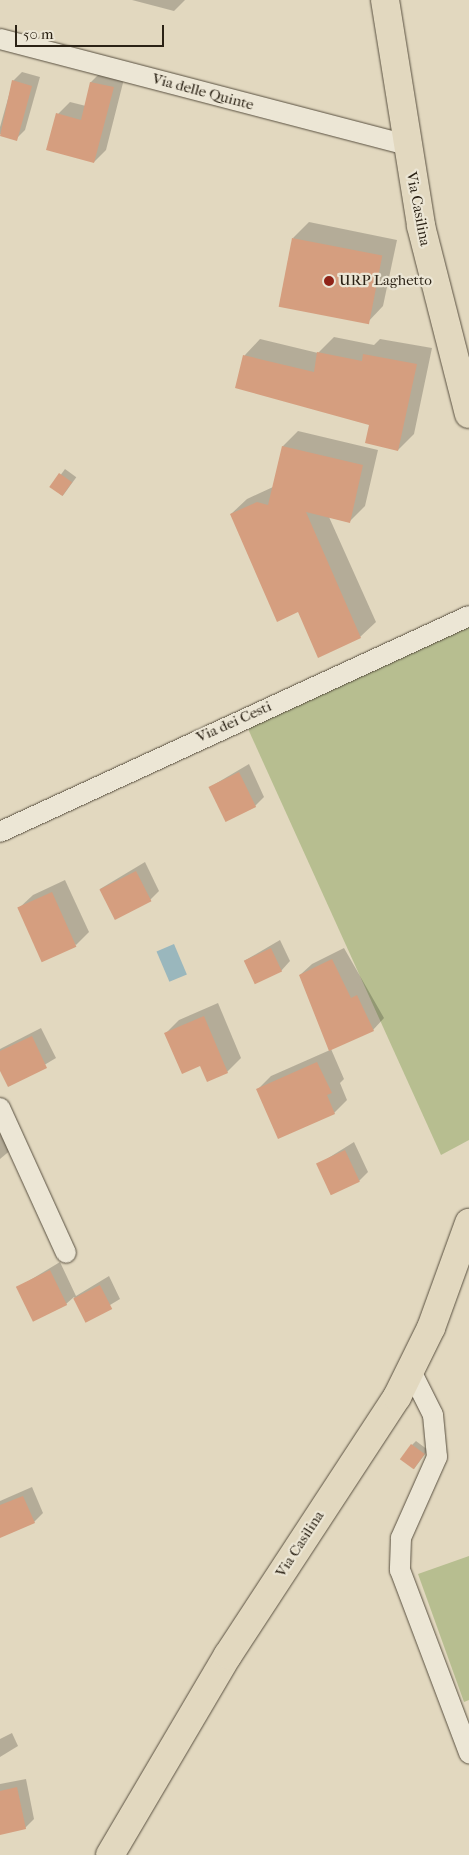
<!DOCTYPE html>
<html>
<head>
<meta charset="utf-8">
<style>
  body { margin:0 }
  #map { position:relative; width:469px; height:1855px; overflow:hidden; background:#e2d8bf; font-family:"IM FELL French Canon",serif }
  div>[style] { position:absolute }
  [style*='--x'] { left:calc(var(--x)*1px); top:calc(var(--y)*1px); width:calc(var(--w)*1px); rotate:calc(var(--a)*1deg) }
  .green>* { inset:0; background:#b7be90 }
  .water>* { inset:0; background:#9ab7bd; transform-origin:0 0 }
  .shadow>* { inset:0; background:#0003; transform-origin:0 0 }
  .building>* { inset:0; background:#d59e7f; transform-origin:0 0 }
  .roads { filter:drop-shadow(0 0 1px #595040) drop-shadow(0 0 1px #595040) }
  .street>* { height:20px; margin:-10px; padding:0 10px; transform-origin:10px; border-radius:10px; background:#ece6d5 }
  .primary>* { height:28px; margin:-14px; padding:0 14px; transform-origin:14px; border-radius:14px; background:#e2d8bf }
  .dots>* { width:14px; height:14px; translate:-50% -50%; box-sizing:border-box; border:2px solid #ece6d5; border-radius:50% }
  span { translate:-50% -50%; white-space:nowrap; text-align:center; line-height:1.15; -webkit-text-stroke:4.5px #ece6d5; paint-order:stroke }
  .street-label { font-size:15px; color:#2b2215 }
  .poi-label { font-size:15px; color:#2b2215 }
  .left { translate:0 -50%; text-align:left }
  .scale { position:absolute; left:15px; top:25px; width:149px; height:22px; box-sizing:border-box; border:2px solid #2b2215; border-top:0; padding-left:6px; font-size:15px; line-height:18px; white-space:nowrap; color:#2b2215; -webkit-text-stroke:4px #ece6d5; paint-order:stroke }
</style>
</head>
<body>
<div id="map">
  <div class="green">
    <i style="clip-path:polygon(469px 626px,469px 1140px,441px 1155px,249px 731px,250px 726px)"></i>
    <i style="clip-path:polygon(469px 1556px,469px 1700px,464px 1702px,418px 1574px)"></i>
  </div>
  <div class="water">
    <i style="left:174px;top:944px;width:33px;height:19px;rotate:67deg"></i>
  </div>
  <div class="shadow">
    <i style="clip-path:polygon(132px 0,185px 0,174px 11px)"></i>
    <i style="clip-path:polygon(103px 70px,125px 75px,106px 150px,94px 162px,58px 114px,70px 102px,86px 106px,91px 82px)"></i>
    <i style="clip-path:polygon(22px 72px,40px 77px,25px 130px,16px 139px,0 134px,0 127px,13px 81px)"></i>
    <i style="clip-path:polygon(309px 222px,397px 240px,383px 306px,367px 323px,293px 238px)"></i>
    <i style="clip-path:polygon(334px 337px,374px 345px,380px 339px,432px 348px,414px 434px,398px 450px,370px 424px,237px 387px,245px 355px,260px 339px,318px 353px)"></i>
    <i style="clip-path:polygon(298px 431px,378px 450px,365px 506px,349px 522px,329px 517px,376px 622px,360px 637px,299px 611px,231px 514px,247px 499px,273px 487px,283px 446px)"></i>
    <i style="left:65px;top:469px;width:14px;height:23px;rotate:36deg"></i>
    <i style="clip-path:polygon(249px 764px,264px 797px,255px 806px,210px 787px)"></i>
    <i style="clip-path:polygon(145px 862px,159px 891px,150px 900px,100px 889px)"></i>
    <i style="clip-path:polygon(65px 880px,89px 932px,76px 945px,19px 908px,33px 895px)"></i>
    <i style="clip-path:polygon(280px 940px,290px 961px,281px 971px,244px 961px)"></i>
    <i style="clip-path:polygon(344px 948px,384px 1018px,373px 1030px,331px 1049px,344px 1079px,340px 1083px,347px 1100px,334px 1113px,258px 1089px,271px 1076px,330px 1050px,300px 975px,312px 964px)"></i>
    <i style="clip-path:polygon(218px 1003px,241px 1058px,227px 1072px,201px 1064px,166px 1033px,179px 1020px)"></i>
    <i style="clip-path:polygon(41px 1028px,56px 1058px,9px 1086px,0 1068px,0 1049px)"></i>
    <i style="clip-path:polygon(0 1123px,12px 1149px,0 1159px)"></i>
    <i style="clip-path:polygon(354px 1142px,368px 1172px,359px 1181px,317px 1165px)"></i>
    <i style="clip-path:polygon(60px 1262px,76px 1296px,109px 1276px,120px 1299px,85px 1320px,74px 1297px,66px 1304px,17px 1288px)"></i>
    <i style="clip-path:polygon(416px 1441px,428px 1450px,414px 1469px,412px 1445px)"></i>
    <i style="clip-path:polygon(32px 1487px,43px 1513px,34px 1522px,0 1531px,0 1501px)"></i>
    <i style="clip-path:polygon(12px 1733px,18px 1746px,0 1757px,0 1739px)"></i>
    <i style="clip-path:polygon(26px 1779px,34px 1819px,25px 1828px,0 1833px,0 1784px)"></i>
  </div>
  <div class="building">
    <i style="clip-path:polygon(12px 80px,32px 86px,17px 141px,0 136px)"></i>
    <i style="clip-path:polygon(90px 82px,114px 87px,94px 163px,46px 150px,56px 113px,81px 120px)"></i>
    <i style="left:292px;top:238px;width:92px;height:70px;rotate:11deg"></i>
    <i style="clip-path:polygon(317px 352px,362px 361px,363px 354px,417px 364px,398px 451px,365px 443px,369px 425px,235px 388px,243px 355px,314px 372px)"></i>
    <i style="clip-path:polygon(282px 446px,363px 465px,350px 523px,306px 512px,361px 638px,318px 658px,298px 612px,277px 622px,230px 514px,257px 502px,268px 505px)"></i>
    <i style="left:59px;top:473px;width:16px;height:17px;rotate:35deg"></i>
    <i style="left:239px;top:772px;width:39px;height:34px;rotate:64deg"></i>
    <i style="left:136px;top:871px;width:34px;height:41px;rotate:63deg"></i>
    <i style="left:52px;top:892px;width:60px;height:38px;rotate:66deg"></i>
    <i style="left:271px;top:948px;width:26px;height:30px;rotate:65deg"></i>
    <i style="clip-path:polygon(332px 959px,351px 998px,357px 995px,374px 1031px,329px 1051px,299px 975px)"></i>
    <i style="clip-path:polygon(204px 1016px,228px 1073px,207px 1082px,200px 1066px,182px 1074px,164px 1033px)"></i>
    <i style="clip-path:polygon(32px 1036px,47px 1068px,8px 1087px,0 1071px,0 1051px)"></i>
    <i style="clip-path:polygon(317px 1062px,332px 1093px,327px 1095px,335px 1114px,278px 1139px,256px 1089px)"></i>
    <i style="left:345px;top:1150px;width:35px;height:32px;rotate:65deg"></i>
    <i style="left:50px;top:1270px;width:39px;height:38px;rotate:64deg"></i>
    <i style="left:100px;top:1285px;width:27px;height:30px;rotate:63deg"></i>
    <i style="left:411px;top:1444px;width:17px;height:19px;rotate:36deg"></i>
    <i style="clip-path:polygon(23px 1496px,35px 1523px,0 1538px,0 1505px)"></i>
    <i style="clip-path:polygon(17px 1787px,26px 1829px,0 1835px,0 1791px)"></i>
  </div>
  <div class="roads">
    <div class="street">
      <i style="--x:0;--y:39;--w:420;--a:14.6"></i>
      <i style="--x:0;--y:832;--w:516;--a:-24.73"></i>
      <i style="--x:0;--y:1108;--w:159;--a:65.5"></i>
      <i style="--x:411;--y:1371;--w:49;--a:63.4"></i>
      <i style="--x:433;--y:1415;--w:42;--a:84.6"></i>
      <i style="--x:437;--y:1457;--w:89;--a:114"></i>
      <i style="--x:401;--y:1538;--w:32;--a:92"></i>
      <i style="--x:400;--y:1570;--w:196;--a:69.3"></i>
    </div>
    <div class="primary">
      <i style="--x:385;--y:0;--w:229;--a:80.9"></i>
      <i style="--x:421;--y:226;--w:194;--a:75.7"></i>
      <i style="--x:110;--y:1855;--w:232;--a:-59.5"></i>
      <i style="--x:228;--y:1655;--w:308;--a:-56.8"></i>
      <i style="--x:397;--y:1397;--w:77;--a:-63.8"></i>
      <i style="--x:431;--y:1328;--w:112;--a:-70.1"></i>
    </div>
  </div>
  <div class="dots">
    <i style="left:329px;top:281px;background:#8f2418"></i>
  </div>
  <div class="street-label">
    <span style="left:203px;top:92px;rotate:15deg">Via delle Quinte</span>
    <span style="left:418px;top:209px;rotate:79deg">Via Casilina</span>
    <span style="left:234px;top:722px;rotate:-24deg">Via dei Cesti</span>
    <span style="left:300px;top:1544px;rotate:-57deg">Via Casilina</span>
  </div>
  <div class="poi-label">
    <span class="left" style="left:339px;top:281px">URP Laghetto</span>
  </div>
  <div class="scale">50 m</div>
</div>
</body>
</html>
